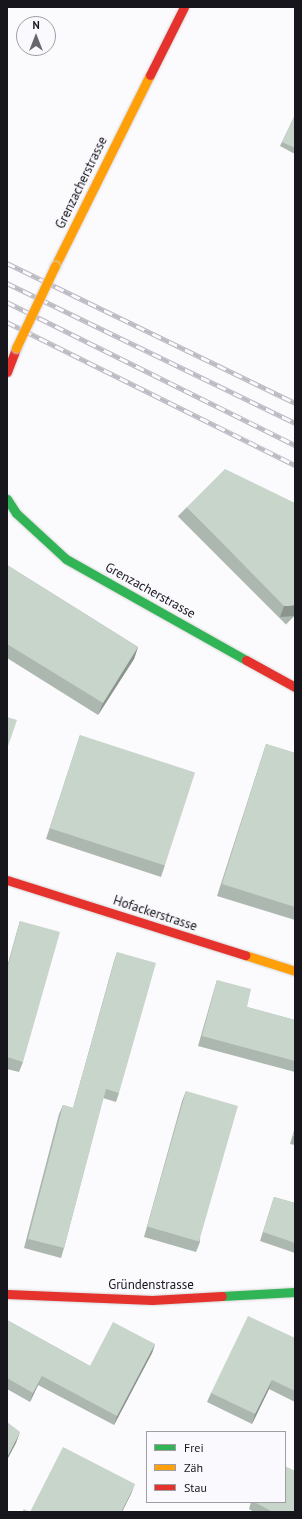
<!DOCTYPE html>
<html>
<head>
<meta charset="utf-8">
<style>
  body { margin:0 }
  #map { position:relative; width:302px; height:1519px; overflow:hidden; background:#fbfafc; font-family:"PT Sans",sans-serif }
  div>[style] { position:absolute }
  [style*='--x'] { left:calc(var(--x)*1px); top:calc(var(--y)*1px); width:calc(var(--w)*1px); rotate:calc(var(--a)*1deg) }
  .roads { filter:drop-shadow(0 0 1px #d7d6d8) drop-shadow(0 0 1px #d7d6d8) }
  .fast>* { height:9px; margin:-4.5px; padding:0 4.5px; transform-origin:4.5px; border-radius:4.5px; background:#30b455 }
  .slow>* { height:9px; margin:-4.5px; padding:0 4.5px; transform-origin:4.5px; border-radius:4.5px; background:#ff9f0a }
  .jam>* { height:9px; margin:-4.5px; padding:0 4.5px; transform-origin:4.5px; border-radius:4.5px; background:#e5322d }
  .rail>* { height:4.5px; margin-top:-2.25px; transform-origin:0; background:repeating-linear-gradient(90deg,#faf9fd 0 9px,#bcb9c3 0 18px); box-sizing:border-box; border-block:1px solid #bcb9c3 }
  .bridges { filter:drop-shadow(0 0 1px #d7d6d8) drop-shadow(0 0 1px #d7d6d8) }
  .slow-bridge>* { height:9px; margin:-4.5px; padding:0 4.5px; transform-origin:4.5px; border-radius:4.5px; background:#ff9f0a }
  .wall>* { inset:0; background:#abb7af; transform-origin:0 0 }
  .shaded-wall>* { inset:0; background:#8b958e }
  .building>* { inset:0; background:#c7d5cb; transform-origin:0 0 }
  span { translate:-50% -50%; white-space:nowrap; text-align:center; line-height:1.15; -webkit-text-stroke:3.5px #faf9fd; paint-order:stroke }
  .street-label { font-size:13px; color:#18161d }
  .frame { position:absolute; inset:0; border:8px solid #18161d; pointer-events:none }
  .legend { position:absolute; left:146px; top:1431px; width:140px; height:72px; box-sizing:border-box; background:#faf9fd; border:1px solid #a09ea3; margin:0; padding:5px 7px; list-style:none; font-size:12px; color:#18161d }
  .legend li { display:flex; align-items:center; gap:8px; height:20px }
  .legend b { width:20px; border:1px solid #a09ea3 }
  .north { position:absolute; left:16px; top:16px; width:40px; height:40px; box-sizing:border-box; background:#faf9fd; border:1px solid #a09ea3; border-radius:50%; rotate:0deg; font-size:11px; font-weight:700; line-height:16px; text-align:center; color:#18161d }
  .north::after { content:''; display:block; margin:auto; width:14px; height:18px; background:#67666b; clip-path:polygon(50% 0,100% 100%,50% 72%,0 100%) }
</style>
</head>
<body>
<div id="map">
  <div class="roads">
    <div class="fast">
      <i style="--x:7;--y:499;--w:17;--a:57"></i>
      <i style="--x:16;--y:513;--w:68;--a:42.6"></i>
      <i style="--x:66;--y:559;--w:206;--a:29.3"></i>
      <i style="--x:222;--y:1296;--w:73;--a:-3.1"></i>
    </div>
    <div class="slow">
      <i style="--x:55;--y:266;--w:213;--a:-63.6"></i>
      <i style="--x:245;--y:955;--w:52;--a:17.7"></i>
    </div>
    <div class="jam">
      <i style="--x:150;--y:75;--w:76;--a:-63.4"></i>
      <i style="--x:7;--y:372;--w:26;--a:-69"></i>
      <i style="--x:246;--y:660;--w:56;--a:28.9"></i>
      <i style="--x:7;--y:880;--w:250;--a:17.5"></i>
      <i style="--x:7;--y:1294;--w:145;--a:2.4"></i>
      <i style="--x:152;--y:1300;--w:70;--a:-3.3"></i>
    </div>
  </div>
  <div class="rail">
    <i style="--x:7;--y:263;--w:320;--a:25.9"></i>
    <i style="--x:7;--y:283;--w:320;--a:25.9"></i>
    <i style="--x:7;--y:302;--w:322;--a:26.4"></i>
    <i style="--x:7;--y:322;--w:322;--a:26.4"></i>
  </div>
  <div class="bridges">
    <div class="slow-bridge">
      <i style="--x:16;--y:348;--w:91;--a:-64.6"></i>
    </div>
  </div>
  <div class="wall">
    <i style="clip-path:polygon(295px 115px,295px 154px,280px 146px)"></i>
    <i style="left:187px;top:507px;width:153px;height:13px;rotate:45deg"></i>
    <i style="clip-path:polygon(7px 565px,138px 647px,134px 659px,98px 715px,7px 658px)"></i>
    <i style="clip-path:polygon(80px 735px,165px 865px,161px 877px,46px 839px)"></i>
    <i style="clip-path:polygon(266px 744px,295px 753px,295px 920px,217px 896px)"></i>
    <i style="clip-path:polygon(20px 921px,23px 1062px,19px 1072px,7px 1069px,7px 967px,17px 931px)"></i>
    <i style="clip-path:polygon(117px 952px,119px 1093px,116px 1102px,103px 1098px,64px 1248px,61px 1258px,24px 1248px,59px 1114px,63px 1105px,73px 1108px,114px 961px)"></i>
    <i style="clip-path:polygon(217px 980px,247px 1007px,295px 1020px,295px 1072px,198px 1046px,214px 990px)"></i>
    <i style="clip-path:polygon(186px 1091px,200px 1242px,196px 1252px,144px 1237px,182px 1101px)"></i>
    <i style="clip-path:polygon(295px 1127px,295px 1145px,290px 1144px)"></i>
    <i style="clip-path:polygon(274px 1197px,295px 1203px,295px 1253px,260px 1241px)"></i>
    <i style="clip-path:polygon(7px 1320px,90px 1366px,155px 1344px,152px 1353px,114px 1425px,38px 1385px,30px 1402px,7px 1389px)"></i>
    <i style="clip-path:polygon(295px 1338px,295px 1402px,269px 1389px,252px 1424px,207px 1402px,211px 1393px)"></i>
    <i style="clip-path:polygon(251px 1502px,285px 1502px,295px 1512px,254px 1512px,249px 1509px)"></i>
  </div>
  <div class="shaded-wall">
    <i style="clip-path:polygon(295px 605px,295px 616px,280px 617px,284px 606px)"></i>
    <i style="clip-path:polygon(138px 647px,134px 659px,98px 715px,103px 703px)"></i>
    <i style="clip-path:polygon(155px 1344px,152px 1353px,114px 1425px,117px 1416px)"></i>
    <i style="clip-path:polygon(42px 1376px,38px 1385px,30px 1402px,33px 1393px)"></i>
    <i style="clip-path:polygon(272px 1380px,269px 1389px,252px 1424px,255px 1414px)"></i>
    <i style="clip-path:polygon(20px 1432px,16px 1443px,7px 1460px,7px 1457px)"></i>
    <i style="clip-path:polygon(135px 1484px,131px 1494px,122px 1512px,121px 1512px)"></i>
  </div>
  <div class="building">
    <i style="clip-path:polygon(295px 115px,295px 148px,282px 142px)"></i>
    <i style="clip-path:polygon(225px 469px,295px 503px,295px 605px,284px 606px,187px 507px)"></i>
    <i style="clip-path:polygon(7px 565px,138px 647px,103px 703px,7px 644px)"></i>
    <i style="clip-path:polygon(7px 717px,17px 720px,7px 749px)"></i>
    <i style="left:80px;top:735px;width:121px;height:98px;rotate:18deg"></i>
    <i style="clip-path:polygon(266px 744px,295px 753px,295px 907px,222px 884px)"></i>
    <i style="clip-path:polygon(20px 921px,60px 932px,23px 1062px,7px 1057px,7px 970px)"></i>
    <i style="clip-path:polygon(117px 952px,156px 963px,119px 1093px,106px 1089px,64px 1248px,28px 1239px,63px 1105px,73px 1108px)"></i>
    <i style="clip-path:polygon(217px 980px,251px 989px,247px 1007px,295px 1020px,295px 1061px,202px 1036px)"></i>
    <i style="left:186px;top:1091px;width:54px;height:141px;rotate:16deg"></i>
    <i style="clip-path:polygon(295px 1130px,295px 1136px,293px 1136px)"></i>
    <i style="clip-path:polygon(274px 1197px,295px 1203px,295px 1243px,263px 1232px)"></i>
    <i style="clip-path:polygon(248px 1316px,295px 1338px,295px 1391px,272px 1380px,255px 1414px,211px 1393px)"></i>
    <i style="clip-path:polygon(7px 1320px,90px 1366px,113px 1322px,155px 1344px,117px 1416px,42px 1376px,33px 1393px,7px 1378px)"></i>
    <i style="clip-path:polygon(7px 1422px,20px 1432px,7px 1457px)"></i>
    <i style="clip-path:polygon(63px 1447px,135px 1484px,121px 1512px,22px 1512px,24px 1509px,30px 1512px)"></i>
    <i style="clip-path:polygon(285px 1466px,295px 1471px,295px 1512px,273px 1512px,254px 1502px,285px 1502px)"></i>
  </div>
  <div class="street-label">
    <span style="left:82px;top:183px;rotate:-64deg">Grenzacherstrasse</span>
    <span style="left:150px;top:591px;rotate:29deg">Grenzacherstrasse</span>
    <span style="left:155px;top:914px;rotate:18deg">Hofackerstrasse</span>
    <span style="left:151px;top:1285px">Gründenstrasse</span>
  </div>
  <div class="frame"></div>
  <ul class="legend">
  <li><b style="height:5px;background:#30b455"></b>Frei</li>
  <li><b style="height:5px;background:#ff9f0a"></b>Zäh</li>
  <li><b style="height:5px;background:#e5322d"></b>Stau</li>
  </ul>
  <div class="north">N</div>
</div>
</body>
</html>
